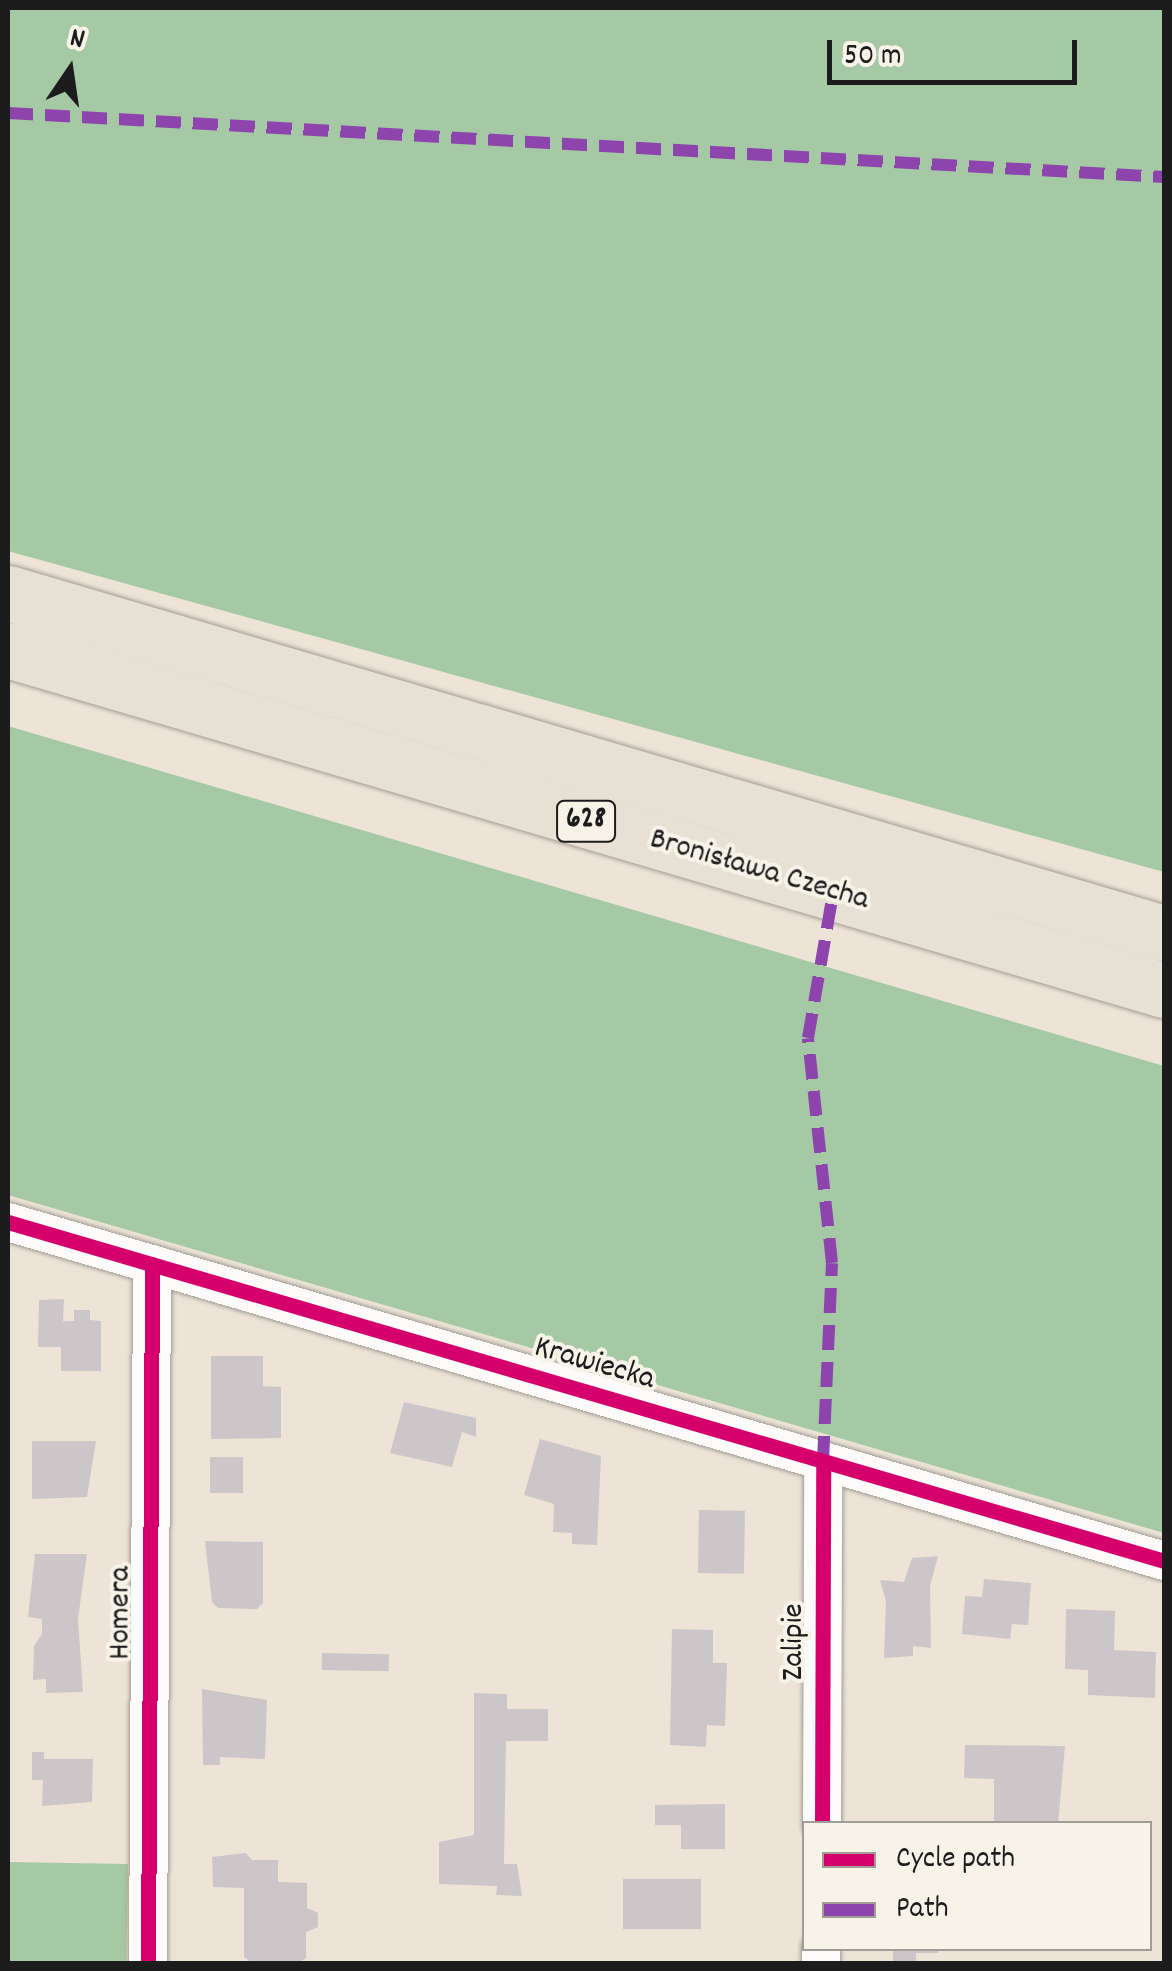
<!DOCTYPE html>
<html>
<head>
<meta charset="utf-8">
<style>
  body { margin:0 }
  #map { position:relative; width:1172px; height:1971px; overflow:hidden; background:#ede4d7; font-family:Dekko,sans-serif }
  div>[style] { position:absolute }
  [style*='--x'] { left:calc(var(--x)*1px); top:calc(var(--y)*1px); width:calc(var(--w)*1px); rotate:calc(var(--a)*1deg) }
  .forest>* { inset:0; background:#a4c9a4; transform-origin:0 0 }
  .building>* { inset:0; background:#cdc6c8; transform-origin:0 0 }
  .roads { filter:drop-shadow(0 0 2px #a29c95) drop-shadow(0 0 2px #a29c95) }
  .minor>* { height:38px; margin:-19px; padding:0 19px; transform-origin:19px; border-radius:19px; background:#fcfbf9 }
  .primary>* { height:55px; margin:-27.5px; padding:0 27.5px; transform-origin:27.5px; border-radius:27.5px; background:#e6e1d4 }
  .quiet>* { height:12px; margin-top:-6px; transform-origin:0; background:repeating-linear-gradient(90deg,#8e44ad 0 25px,transparent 0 37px) }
  .cycleway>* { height:15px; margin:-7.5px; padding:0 7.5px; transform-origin:7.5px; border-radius:7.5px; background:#d6006c }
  span { translate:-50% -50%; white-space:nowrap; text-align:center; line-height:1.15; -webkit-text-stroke:8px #f7f3e8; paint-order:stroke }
  .shield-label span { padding:2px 8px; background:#f7f3e8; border:2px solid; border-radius:8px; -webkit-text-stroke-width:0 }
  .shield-label { font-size:30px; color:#1c1c1c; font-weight:700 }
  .street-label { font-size:32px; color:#1c1c1c }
  .frame { position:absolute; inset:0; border:10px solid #1c1c1c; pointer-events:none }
  .legend { position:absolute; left:802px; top:1821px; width:350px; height:130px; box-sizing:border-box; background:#f7f3e8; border:2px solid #9f9d96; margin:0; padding:12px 18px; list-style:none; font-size:30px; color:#1c1c1c }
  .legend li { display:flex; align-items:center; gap:20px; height:50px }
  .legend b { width:50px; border:2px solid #9f9d96 }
  .north { position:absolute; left:20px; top:20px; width:100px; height:100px; -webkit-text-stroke:8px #f7f3e8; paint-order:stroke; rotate:13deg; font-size:28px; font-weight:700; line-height:40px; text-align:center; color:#1c1c1c }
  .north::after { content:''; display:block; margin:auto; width:35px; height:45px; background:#1c1c1c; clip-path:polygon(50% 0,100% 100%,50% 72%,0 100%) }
  .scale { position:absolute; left:827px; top:40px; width:250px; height:45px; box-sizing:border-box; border:5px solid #1c1c1c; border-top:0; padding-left:12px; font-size:30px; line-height:35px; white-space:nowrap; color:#1c1c1c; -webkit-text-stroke:8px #f7f3e8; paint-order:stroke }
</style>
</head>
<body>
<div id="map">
  <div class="forest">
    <i style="clip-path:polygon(8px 8px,1164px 8px,1164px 872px,8px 551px)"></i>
    <i style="clip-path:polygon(8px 726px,1164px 1066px,1164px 1533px,8px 1195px)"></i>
    <i style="left:8px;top:1862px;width:120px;height:101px;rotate:1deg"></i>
  </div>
  <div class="building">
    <i style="clip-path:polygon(64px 1299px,63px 1321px,74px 1321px,74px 1310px,90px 1310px,90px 1320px,101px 1321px,101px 1371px,61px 1371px,61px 1347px,38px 1347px,39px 1300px)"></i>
    <i style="clip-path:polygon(211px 1356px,263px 1356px,263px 1386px,281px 1387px,281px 1438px,211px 1439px)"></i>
    <i style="clip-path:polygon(404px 1402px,476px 1418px,476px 1437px,462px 1432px,452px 1467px,390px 1453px)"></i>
    <i style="clip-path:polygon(540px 1439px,601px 1456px,597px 1545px,572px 1544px,572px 1533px,553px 1532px,554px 1504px,524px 1495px)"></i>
    <i style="clip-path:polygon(32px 1441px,96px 1441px,87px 1497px,32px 1499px)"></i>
    <i style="left:210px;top:1457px;width:33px;height:36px"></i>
    <i style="left:699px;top:1510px;width:46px;height:63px;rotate:1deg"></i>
    <i style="clip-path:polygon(205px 1541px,263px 1542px,263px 1603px,257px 1609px,218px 1608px,212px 1602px)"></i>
    <i style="clip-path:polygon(35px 1554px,87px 1554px,78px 1619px,83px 1692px,46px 1693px,46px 1679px,33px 1680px,34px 1646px,42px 1634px,42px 1619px,28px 1617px)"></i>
    <i style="clip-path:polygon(938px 1556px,930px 1586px,931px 1648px,913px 1646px,913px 1656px,884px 1658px,886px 1601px,880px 1580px,904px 1582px,912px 1558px)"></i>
    <i style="clip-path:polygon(984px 1579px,1031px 1583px,1028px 1625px,1012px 1624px,1010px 1639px,962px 1634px,965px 1596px,982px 1597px)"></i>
    <i style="clip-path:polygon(1066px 1609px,1115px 1611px,1114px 1650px,1156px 1652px,1155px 1698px,1088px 1695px,1088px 1670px,1065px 1669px)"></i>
    <i style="clip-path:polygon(672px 1629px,713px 1630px,713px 1663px,727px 1663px,725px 1726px,707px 1725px,706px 1747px,670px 1745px)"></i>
    <i style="left:322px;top:1653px;width:67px;height:17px;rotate:1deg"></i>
    <i style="clip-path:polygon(202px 1689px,267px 1700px,265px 1759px,220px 1757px,220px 1765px,203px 1765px)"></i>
    <i style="clip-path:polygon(474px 1693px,507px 1694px,507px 1709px,548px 1709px,548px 1741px,506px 1741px,504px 1864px,517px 1864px,522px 1896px,496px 1895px,497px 1886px,439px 1884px,439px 1842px,474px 1835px)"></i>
    <i style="clip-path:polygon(965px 1745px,1065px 1746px,1058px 1824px,994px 1824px,994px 1779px,964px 1778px)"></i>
    <i style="clip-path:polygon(32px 1752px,44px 1752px,44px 1759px,93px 1759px,92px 1802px,42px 1806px,43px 1780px,32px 1780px)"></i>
    <i style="clip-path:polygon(725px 1804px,725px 1849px,681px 1849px,681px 1825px,655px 1825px,655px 1805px)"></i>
    <i style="clip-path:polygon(246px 1853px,252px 1860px,278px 1860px,278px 1882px,307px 1883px,307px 1908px,318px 1913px,318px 1927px,306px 1932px,306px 1958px,296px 1964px,253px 1964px,244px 1957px,244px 1888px,213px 1887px,212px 1857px)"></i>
    <i style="left:623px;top:1879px;width:78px;height:50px"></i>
    <i style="clip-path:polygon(893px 1948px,938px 1948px,938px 1953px,916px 1953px,916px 1964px,893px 1964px)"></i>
  </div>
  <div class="roads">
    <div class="minor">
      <i style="--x:8;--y:1222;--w:1205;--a:16.34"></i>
      <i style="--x:822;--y:1824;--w:363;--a:-89.8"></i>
      <i style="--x:148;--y:1964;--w:700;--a:-89.67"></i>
      <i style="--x:821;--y:1964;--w:16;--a:-90"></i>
    </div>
    <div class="primary">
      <i style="--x:8;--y:593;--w:1205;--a:16.39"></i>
      <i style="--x:8;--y:650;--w:1205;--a:16.39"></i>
    </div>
  </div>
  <div class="quiet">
    <i style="--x:8;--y:113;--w:1158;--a:3.17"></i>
    <i style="--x:823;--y:1461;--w:198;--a:-87.4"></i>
    <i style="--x:832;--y:1263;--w:226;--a:-96.1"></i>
    <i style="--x:808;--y:1038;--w:147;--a:-80.2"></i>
  </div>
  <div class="cycleway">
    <i style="--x:8;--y:1222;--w:1205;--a:16.34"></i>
    <i style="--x:822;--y:1824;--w:363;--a:-89.8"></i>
    <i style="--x:148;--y:1964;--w:700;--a:-89.67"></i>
  </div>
  <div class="shield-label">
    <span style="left:586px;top:821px">628</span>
  </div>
  <div class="street-label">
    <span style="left:759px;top:871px;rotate:16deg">Bronisława Czecha</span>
    <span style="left:594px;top:1365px;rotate:16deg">Krawiecka</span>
    <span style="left:122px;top:1613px;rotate:-90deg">Homera</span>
    <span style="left:795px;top:1642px;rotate:-90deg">Zalipie</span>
  </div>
  <div class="frame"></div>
  <ul class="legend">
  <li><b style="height:12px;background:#d6006c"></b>Cycle path</li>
  <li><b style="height:12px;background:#8e44ad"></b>Path</li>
  </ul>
  <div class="north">N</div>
  <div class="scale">50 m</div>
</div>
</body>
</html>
